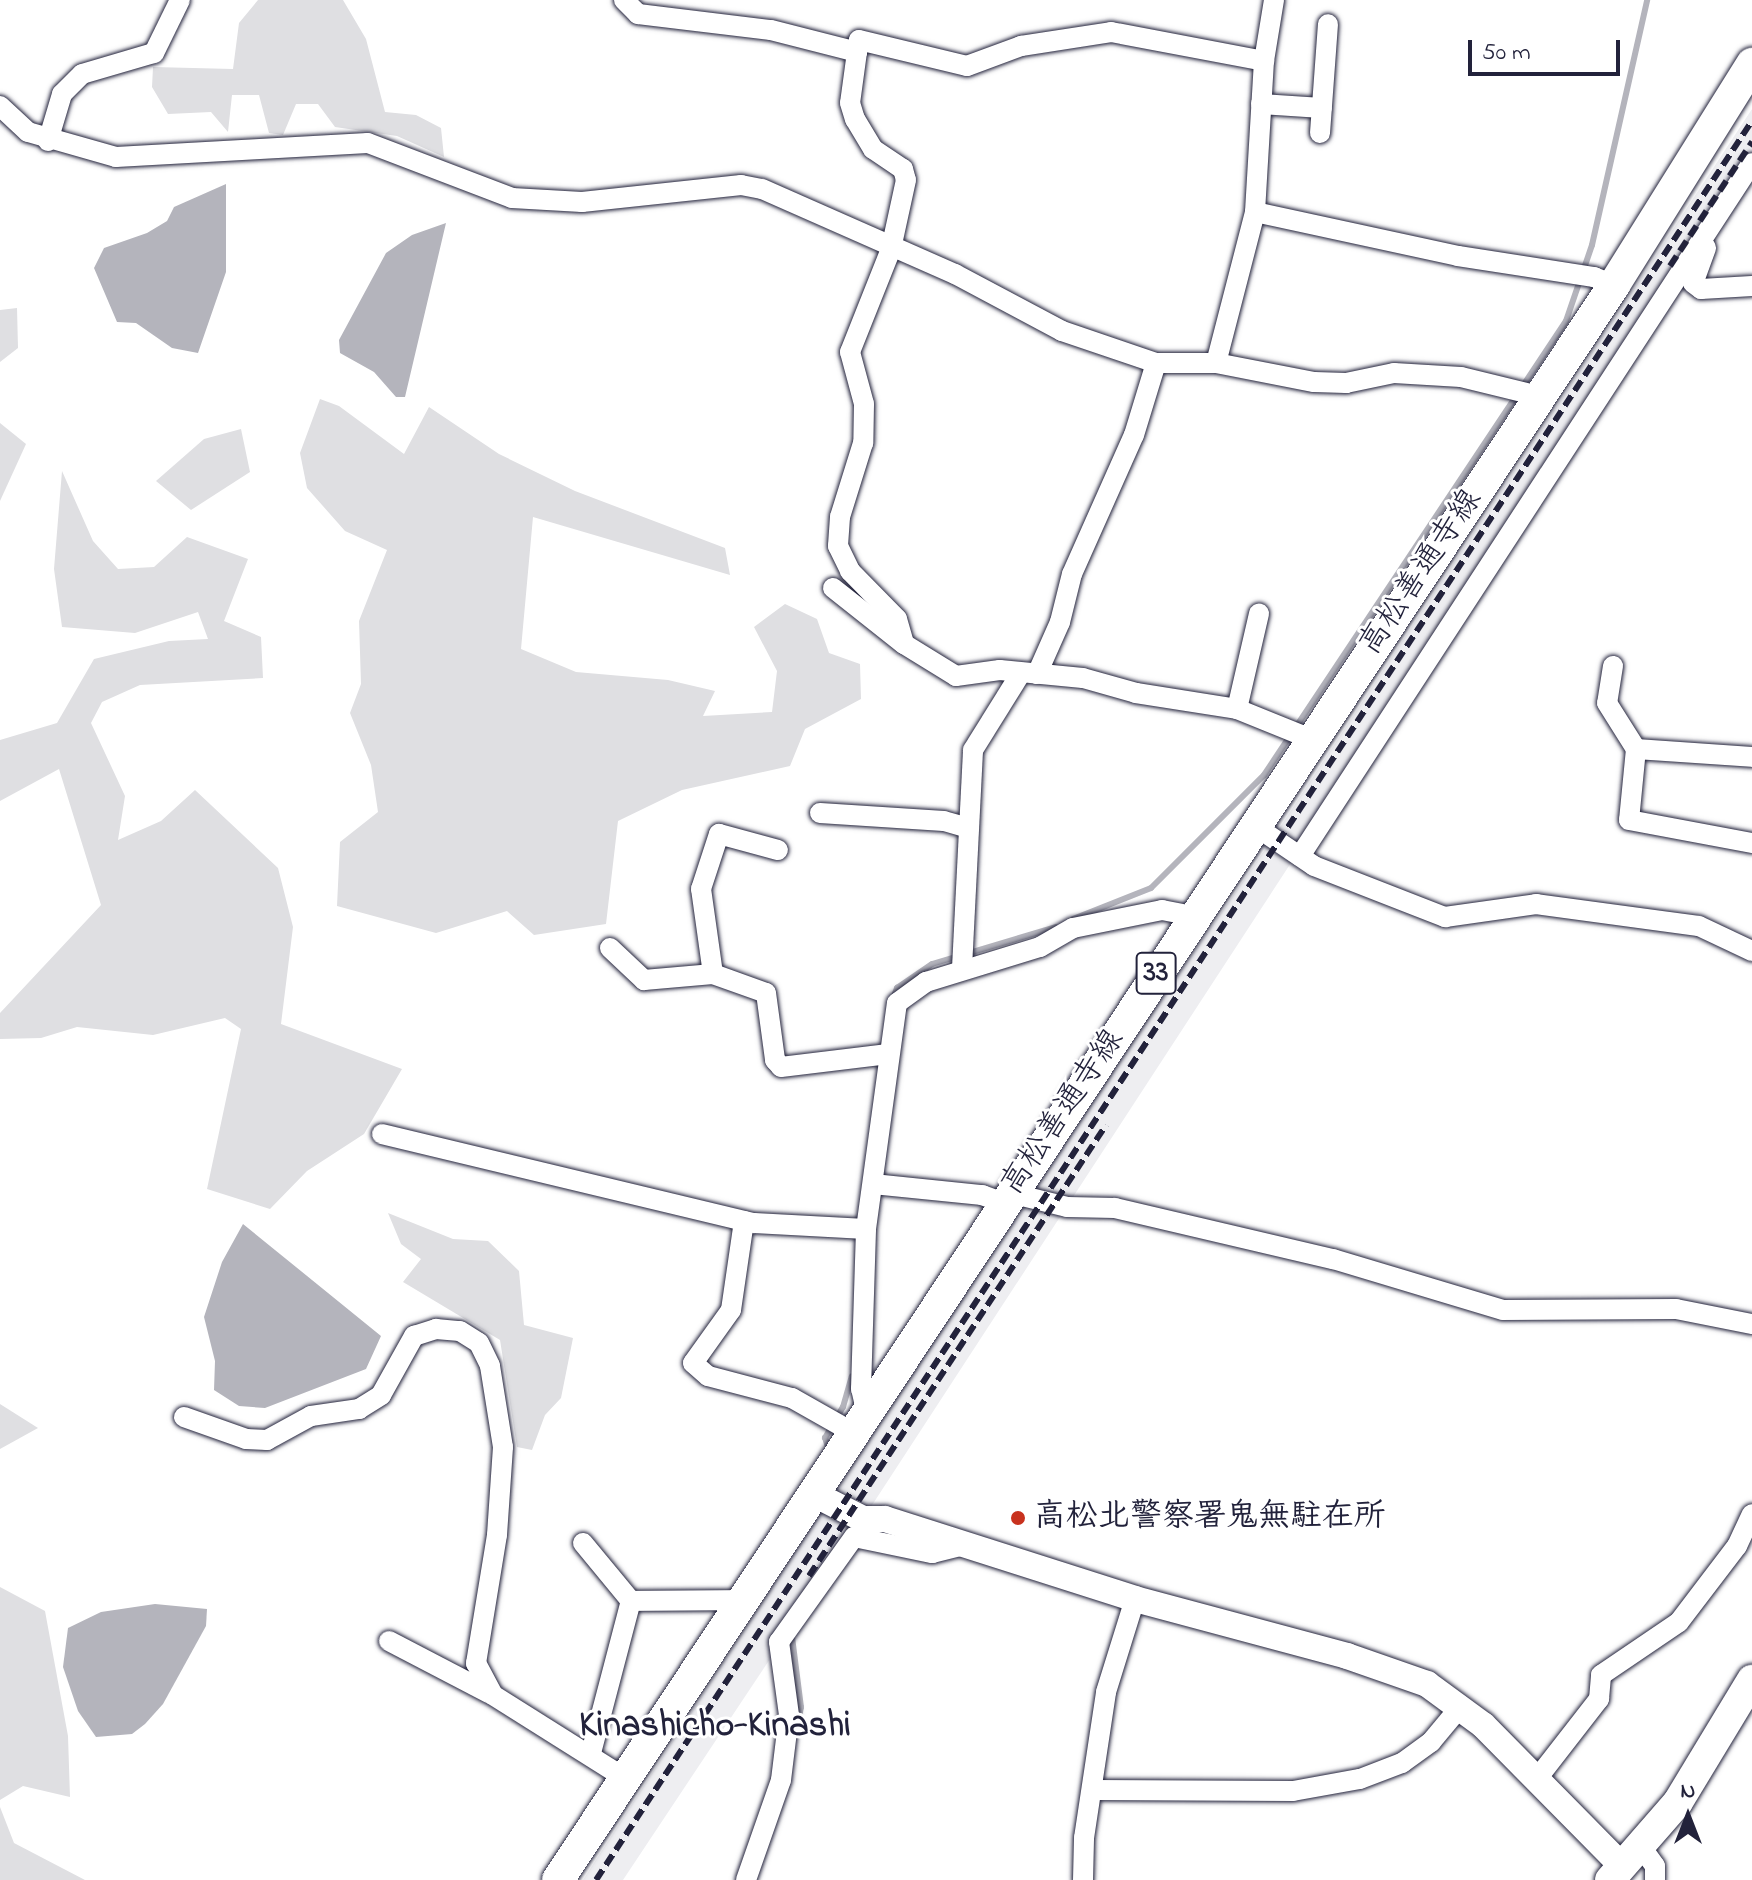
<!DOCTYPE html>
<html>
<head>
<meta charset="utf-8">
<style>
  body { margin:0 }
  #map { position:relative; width:1752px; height:1880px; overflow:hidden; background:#fff; font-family:"Indie Flower","Klee One",sans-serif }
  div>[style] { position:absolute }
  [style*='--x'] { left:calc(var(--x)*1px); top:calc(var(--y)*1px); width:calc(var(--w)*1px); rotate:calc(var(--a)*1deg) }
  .built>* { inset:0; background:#eeeef1 }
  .green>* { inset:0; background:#dfdfe2 }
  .water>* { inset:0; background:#b4b4bc }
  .stream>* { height:6px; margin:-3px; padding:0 3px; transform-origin:3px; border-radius:3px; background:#b4b4bc }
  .roads { filter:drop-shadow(0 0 2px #22223b) drop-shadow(0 0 2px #22223b) }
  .minor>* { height:20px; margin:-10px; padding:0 10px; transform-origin:10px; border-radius:10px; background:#fff }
  .tertiary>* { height:26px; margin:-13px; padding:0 13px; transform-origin:13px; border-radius:13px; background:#fff }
  .secondary>* { height:30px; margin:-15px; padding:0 15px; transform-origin:15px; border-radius:15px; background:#fff }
  .primary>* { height:32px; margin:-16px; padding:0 16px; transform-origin:16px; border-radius:16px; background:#fff }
  .rail>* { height:6px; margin-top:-3px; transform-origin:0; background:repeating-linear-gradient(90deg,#22223b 0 12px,transparent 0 18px) }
  .dots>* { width:22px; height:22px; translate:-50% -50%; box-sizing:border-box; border:4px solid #fff; border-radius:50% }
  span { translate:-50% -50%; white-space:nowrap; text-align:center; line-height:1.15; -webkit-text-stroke:6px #fff; paint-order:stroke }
  .shield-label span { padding:2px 6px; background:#fff; border:2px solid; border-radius:6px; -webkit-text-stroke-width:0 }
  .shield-label { font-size:30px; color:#22223b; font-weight:700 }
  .street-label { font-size:32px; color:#22223b }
  .poi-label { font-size:32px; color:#22223b; font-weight:700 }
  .left { translate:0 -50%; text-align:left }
  .quarter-label { font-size:36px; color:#22223b; font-weight:700 }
  .north { position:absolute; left:1648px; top:1776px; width:80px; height:80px; -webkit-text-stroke:6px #fff; paint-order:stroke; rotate:0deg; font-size:22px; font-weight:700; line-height:32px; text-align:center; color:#22223b }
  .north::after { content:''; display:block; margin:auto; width:28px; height:36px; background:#22223b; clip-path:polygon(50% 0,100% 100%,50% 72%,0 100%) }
  .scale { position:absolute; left:1468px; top:40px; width:152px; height:36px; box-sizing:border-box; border:4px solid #22223b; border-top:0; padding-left:10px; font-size:24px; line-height:28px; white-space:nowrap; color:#22223b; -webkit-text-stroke:6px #fff; paint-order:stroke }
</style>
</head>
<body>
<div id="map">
  <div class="built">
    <i style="clip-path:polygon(1752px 109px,1752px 156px,863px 1519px,623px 1880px,583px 1880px,1024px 1197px,1273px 838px)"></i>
  </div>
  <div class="green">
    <i style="clip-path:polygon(258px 0,343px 0,366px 39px,385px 112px,416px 115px,441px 128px,444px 157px,397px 136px,335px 127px,318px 104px,296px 104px,283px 135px,269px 133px,259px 95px,232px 95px,228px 132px,211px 112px,168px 114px,152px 87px,153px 67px,233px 69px,239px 23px)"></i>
    <i style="clip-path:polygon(17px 308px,18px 348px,0 362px,0 310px)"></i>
    <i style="clip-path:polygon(320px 399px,339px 406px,404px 454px,429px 407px,499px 454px,575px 491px,725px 548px,730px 575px,533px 517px,521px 649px,576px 672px,668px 680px,715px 691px,703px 716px,772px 712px,777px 671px,754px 627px,785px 604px,817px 619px,829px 653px,860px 664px,861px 699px,805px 729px,790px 766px,682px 790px,618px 821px,606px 924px,534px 935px,507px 911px,436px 933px,337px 906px,340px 842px,378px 812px,371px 765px,350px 713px,361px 684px,359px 621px,387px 550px,345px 531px,307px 488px,300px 453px)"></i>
    <i style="clip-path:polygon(0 423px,26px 444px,0 501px)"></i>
    <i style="clip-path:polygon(241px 429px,250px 472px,191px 510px,156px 481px,204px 439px)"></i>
    <i style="clip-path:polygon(62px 471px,93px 541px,118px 569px,154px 567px,187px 537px,248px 559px,224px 621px,261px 637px,263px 678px,140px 685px,102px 702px,91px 723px,125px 796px,118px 840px,161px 821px,195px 790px,278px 868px,293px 927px,281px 1024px,402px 1069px,364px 1134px,307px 1171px,270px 1209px,207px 1189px,241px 1029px,225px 1018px,153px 1035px,77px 1027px,41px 1038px,0 1039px,0 1013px,101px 905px,59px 769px,0 801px,0 740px,57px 723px,94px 659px,169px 641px,208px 639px,198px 612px,135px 633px,62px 627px,54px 569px)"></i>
    <i style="clip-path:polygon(388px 1213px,453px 1239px,488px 1241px,519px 1271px,524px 1325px,573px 1338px,561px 1398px,545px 1415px,532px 1450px,517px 1447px,500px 1340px,403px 1282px,421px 1259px,401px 1244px)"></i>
    <i style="clip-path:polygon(0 1404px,38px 1428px,0 1449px)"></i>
    <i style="clip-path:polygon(0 1587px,45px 1611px,68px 1736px,70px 1797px,23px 1786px,0 1800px)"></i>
    <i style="clip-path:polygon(0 1807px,14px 1843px,85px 1880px,0 1880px)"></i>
  </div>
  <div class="water">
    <i style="clip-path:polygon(226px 184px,226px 272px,198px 353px,172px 348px,136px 323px,117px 322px,94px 268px,104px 248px,147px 233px,167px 221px,174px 207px)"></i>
    <i style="clip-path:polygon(446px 223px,405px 397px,396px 397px,374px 372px,340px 353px,339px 340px,386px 253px,412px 235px)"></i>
    <i style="clip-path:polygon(243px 1224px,381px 1336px,366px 1369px,265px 1408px,239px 1406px,214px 1390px,215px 1361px,204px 1317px,222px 1262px)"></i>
    <i style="clip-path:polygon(155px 1604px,207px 1609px,206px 1626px,163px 1704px,145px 1724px,132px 1734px,96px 1737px,78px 1711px,63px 1667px,68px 1628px,101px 1612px)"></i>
  </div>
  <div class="stream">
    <i style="--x:1073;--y:919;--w:84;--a:-21.7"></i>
    <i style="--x:1151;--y:888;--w:160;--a:-45"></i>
    <i style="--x:1264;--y:775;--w:545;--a:-56.37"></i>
    <i style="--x:1566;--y:321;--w:80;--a:-71.1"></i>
    <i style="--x:1592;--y:245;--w:251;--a:-77.3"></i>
    <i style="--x:894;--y:996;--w:9;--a:-69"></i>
    <i style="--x:897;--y:988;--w:42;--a:-34.4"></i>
    <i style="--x:932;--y:964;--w:129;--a:-16.6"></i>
    <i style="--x:829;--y:1450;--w:13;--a:-108"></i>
    <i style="--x:825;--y:1438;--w:36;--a:-60"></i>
    <i style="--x:843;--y:1407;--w:32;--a:-74"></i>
    <i style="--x:792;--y:1637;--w:71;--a:82.7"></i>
    <i style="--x:801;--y:1707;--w:21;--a:101"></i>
  </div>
  <div class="roads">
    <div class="minor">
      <i style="--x:624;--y:0;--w:20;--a:45"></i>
      <i style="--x:638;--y:14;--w:134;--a:6.9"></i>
      <i style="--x:771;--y:30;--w:89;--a:14.3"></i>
      <i style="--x:857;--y:52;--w:12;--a:-81"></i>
      <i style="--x:859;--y:40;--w:111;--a:13.5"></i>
      <i style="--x:967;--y:66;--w:58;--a:-20.3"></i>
      <i style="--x:1021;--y:46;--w:91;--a:-8.8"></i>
      <i style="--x:1111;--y:32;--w:156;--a:10.7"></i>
      <i style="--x:857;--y:52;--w:51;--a:97.8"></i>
      <i style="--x:850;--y:103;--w:17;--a:73"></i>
      <i style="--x:855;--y:119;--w:35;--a:59"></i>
      <i style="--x:873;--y:149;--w:36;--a:34"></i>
      <i style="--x:903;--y:169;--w:11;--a:75"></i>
      <i style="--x:906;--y:180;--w:71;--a:102.3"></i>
      <i style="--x:891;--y:249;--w:111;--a:111.7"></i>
      <i style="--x:850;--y:352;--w:54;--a:74.9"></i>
      <i style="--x:864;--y:404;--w:39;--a:91"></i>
      <i style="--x:863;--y:443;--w:77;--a:107.3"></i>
      <i style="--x:840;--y:517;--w:29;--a:94"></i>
      <i style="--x:838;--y:546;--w:28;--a:64"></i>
      <i style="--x:850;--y:571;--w:67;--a:45.6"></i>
      <i style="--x:897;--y:619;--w:26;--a:74"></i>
      <i style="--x:1261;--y:104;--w:61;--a:3.8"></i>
      <i style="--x:0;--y:106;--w:38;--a:43"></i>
      <i style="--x:28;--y:132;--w:91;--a:15.9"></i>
      <i style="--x:116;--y:157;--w:252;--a:-3.2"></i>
      <i style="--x:368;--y:143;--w:154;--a:20.9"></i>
      <i style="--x:512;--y:198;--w:70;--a:3.3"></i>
      <i style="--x:582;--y:202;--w:160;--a:-6.1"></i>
      <i style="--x:741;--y:185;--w:21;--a:11"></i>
      <i style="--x:762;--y:189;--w:211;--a:23.8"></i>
      <i style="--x:955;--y:274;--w:121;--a:28"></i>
      <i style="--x:1062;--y:331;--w:99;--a:18.8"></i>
      <i style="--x:1156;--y:363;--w:60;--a:0"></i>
      <i style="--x:1216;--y:363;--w:100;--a:11"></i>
      <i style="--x:1314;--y:382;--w:32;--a:2"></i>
      <i style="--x:1346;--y:383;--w:49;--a:-11.8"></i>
      <i style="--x:1394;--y:373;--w:67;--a:3.4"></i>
      <i style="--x:1461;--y:377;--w:80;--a:13.7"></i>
      <i style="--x:1320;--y:133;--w:109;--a:-85.8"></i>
      <i style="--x:48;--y:141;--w:49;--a:-73.4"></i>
      <i style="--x:62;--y:94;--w:28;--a:-45"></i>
      <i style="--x:82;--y:74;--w:75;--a:-16.3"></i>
      <i style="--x:154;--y:53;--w:59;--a:-63.9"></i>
      <i style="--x:1255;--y:212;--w:208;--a:12.2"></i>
      <i style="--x:1458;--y:256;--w:138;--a:8.8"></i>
      <i style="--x:1594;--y:277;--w:22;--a:22"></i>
      <i style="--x:1706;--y:248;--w:37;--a:110"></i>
      <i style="--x:1693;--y:283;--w:10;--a:37"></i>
      <i style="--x:1701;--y:289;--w:51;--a:-3.4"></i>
      <i style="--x:1216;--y:363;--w:156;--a:-75.5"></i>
      <i style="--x:1255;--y:212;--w:151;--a:-86.6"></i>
      <i style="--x:1264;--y:61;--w:62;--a:-80.7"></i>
      <i style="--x:833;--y:588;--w:90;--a:38.3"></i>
      <i style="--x:904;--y:644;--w:61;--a:31.6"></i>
      <i style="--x:956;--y:676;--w:44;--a:-7.8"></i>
      <i style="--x:1000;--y:670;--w:83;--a:5.5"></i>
      <i style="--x:1083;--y:678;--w:55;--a:15.8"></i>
      <i style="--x:1136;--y:693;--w:102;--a:9"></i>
      <i style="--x:1237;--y:709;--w:80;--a:22.1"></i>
      <i style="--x:1613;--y:666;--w:37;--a:99"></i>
      <i style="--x:1607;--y:703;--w:54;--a:57.8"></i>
      <i style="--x:1636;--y:749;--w:116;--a:3.9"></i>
      <i style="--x:1037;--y:674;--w:57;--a:-66.1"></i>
      <i style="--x:1060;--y:622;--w:49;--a:-76"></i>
      <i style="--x:1072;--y:574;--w:152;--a:-66"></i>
      <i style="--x:1134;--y:435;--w:75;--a:-73"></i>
      <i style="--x:1237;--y:709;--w:98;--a:-77"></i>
      <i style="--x:1636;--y:749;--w:71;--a:95.6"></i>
      <i style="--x:1629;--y:820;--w:125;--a:10.6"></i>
      <i style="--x:820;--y:813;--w:124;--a:3.7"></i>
      <i style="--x:944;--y:821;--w:26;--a:16"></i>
      <i style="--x:1255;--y:826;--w:71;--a:34.1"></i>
      <i style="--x:1314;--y:866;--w:141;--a:21.3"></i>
      <i style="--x:1445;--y:917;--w:92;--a:-8.1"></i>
      <i style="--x:1536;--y:904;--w:164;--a:7.7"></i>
      <i style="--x:1699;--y:926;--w:59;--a:25.3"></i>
      <i style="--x:1300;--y:856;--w:827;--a:-56.89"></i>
      <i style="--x:610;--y:948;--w:47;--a:43.3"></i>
      <i style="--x:644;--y:980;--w:69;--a:-5"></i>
      <i style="--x:713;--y:974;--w:56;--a:19.7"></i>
      <i style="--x:766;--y:993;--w:68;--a:82.3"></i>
      <i style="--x:775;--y:1060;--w:9;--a:49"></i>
      <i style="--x:781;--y:1067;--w:108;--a:-6.9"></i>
      <i style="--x:962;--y:968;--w:218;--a:-87.1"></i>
      <i style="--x:973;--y:750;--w:91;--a:-58.1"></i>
      <i style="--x:713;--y:974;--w:86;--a:-98"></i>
      <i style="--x:701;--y:889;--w:58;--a:-71.9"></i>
      <i style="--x:719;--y:834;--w:61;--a:15.2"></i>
      <i style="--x:382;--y:1134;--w:382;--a:13.5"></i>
      <i style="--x:754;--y:1223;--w:112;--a:3.1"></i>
      <i style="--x:873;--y:1184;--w:110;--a:5.8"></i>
      <i style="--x:982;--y:1195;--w:23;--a:20"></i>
      <i style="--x:1010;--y:1193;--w:59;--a:13.8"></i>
      <i style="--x:1067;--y:1207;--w:48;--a:1.2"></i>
      <i style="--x:1115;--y:1208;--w:224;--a:13.2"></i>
      <i style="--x:1333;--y:1259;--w:177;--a:16.7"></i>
      <i style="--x:1503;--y:1310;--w:173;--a:-0.3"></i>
      <i style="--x:1676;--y:1309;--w:77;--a:11.2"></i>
      <i style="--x:744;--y:1221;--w:90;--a:98.3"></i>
      <i style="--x:731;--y:1310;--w:65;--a:125.6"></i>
      <i style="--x:693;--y:1363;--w:20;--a:41"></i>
      <i style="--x:708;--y:1376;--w:87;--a:14.7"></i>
      <i style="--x:792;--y:1398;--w:69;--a:29.5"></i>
      <i style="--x:866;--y:1410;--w:22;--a:-103"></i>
      <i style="--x:861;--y:1389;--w:160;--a:-88.2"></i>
      <i style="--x:866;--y:1229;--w:228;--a:-82.2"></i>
      <i style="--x:897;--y:1003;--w:36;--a:-36"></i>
      <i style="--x:926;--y:982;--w:119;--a:-17.1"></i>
      <i style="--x:1040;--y:947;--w:38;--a:-30"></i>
      <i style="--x:1073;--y:928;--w:91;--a:-11.4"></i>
      <i style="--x:1162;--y:910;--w:33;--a:11"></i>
      <i style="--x:184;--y:1417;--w:66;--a:19.5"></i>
      <i style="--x:246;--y:1439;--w:21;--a:3"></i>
      <i style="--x:267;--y:1440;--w:50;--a:-28.6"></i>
      <i style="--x:311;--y:1416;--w:49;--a:-8.3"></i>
      <i style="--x:359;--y:1409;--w:26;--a:-32"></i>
      <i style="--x:381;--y:1395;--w:68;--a:-60.8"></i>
      <i style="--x:414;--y:1336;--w:23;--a:-18"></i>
      <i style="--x:436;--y:1329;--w:24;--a:5"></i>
      <i style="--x:460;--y:1331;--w:22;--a:32"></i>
      <i style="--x:479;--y:1343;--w:25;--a:64"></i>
      <i style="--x:490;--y:1366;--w:82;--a:80.9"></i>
      <i style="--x:503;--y:1447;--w:88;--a:93.9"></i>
      <i style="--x:497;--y:1535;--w:130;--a:99.3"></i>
      <i style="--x:476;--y:1663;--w:36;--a:62"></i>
      <i style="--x:493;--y:1695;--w:156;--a:32.2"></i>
      <i style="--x:583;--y:1543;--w:75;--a:50.4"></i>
      <i style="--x:389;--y:1641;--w:113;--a:27.5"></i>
      <i style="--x:591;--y:1753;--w:157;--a:-75.3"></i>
      <i style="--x:631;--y:1601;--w:111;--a:-0.5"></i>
      <i style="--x:1536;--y:1780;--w:103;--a:-52.1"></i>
      <i style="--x:1599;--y:1699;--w:24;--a:-85"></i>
      <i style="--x:1601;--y:1675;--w:94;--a:-34.2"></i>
      <i style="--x:1679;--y:1622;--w:96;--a:-52.7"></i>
      <i style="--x:1737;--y:1546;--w:35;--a:-65"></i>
      <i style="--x:1094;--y:1790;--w:199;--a:0.3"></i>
      <i style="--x:1293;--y:1791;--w:68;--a:-10.2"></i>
      <i style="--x:1360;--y:1779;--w:45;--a:-20.9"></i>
      <i style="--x:1402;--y:1763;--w:36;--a:-36"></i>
      <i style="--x:1431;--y:1742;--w:47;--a:-50.2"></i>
      <i style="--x:1642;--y:1848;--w:22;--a:54"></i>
      <i style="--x:1655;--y:1866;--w:14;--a:90"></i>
      <i style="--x:746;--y:1880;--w:106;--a:-70.7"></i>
      <i style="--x:781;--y:1780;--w:65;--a:-83"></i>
      <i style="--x:789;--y:1715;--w:74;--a:-97.8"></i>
      <i style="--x:779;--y:1642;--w:129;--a:-54.5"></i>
      <i style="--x:854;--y:1537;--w:80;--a:11.6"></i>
      <i style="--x:932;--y:1553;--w:34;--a:-14"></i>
      <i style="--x:1083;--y:1880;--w:42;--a:-88.6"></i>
      <i style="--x:1084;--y:1838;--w:148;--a:-81.4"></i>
      <i style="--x:1106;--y:1692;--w:97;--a:-72.7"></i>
    </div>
    <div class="tertiary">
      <i style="--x:812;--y:1493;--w:57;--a:27"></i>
      <i style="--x:863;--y:1519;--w:22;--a:0"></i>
      <i style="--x:885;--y:1519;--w:262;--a:17.7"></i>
      <i style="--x:1135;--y:1599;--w:220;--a:15"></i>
      <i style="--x:1347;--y:1656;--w:85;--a:19.3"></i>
      <i style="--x:1427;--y:1684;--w:69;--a:36.2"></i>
      <i style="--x:1483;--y:1725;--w:199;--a:45.4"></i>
    </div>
    <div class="secondary">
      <i style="--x:1610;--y:1880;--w:103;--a:-48.9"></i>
      <i style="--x:1678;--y:1802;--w:143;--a:-58.8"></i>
    </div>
    <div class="primary">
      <i style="--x:558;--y:1880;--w:1913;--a:-56.49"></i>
      <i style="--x:1614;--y:285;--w:261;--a:-58"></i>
    </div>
  </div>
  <div class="rail">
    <i style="--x:1670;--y:266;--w:149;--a:-56.5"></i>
    <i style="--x:809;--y:1576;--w:540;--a:-56.63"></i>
    <i style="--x:596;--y:1880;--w:2105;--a:-56.69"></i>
  </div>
  <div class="dots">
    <i style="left:1018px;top:1518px;background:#c8321e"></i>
  </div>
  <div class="shield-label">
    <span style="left:1156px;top:973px">33</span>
  </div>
  <div class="street-label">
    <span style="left:1422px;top:573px;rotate:-56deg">高松善通寺線</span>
    <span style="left:1064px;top:1113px;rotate:-56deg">高松善通寺線</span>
  </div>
  <div class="poi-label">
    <span class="left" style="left:1034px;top:1518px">高松北警察署鬼無駐在所</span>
  </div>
  <div class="quarter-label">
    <span style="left:715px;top:1727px">Kinashicho-Kinashi</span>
  </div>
  <div class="north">N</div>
  <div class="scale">50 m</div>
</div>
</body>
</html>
